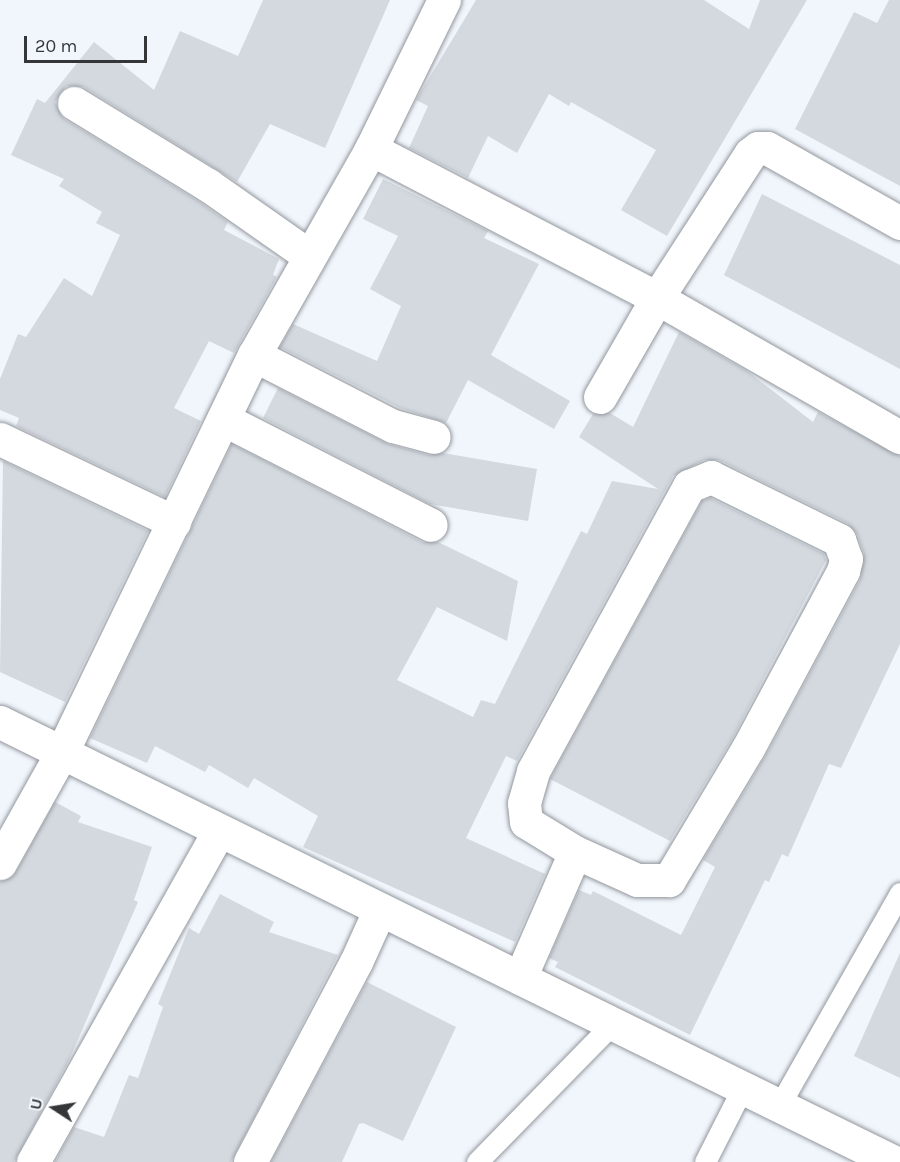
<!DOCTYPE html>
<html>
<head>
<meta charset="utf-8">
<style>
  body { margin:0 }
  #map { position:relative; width:900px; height:1162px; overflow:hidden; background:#f1f6fc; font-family:Karla,sans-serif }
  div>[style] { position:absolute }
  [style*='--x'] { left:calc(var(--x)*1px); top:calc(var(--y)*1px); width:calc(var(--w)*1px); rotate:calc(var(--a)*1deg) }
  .building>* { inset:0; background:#d4d9df }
  .roads { filter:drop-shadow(0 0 2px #92979d) drop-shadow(0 0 2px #92979d) }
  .lane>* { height:21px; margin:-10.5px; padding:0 10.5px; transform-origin:10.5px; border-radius:10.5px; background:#fff }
  .street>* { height:33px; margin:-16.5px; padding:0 16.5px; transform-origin:16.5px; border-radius:16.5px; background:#fff }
  .secondary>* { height:33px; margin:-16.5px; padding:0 16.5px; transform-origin:16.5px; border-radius:16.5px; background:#fff }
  span { translate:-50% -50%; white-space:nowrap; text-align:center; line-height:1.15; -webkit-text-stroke:6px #f1f6fc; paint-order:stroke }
  .north { position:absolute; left:24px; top:1078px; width:60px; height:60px; -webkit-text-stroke:4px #f1f6fc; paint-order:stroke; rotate:282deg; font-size:16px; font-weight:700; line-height:24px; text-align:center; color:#343638 }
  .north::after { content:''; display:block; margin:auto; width:21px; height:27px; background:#343638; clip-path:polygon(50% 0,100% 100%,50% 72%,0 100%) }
  .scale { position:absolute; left:24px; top:36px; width:123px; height:27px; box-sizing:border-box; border:3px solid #343638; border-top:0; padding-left:8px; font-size:18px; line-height:21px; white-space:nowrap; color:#343638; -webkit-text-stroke:4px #f1f6fc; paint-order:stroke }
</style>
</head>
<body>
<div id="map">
  <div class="building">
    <i style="clip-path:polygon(263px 0,390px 0,325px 148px,270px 124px,237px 182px,84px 87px,66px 86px,55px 102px,64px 119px,198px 201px,228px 222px,224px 230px,279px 259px,273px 275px,277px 277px,234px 353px,209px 341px,174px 408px,201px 421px,165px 497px,16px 426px,19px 418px,0 410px,0 379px,18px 334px,26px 337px,64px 278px,92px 296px,120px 235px,96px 223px,102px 212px,59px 186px,64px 179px,11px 155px,37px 99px,45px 103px,94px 42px,154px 90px,180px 31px,238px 56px)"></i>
    <i style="clip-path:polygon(476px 0,704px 0,749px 29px,760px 0,807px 0,667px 236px,621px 210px,656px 150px,571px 102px,569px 106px,549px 94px,517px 153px,488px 136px,468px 178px,409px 148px,428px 106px,416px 100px)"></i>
    <i style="clip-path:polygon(889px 0,900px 0,900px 186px,795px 129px,854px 12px,877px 23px)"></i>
    <i style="clip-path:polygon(383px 179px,488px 231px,484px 238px,539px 264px,491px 355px,570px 401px,554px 429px,468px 380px,446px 423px,400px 408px,280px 347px,293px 324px,377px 361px,401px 306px,370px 289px,398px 236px,363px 219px)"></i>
    <i style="clip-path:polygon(762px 194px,900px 265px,900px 369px,724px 275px)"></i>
    <i style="clip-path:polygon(679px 332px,747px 371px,813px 422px,818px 412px,900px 456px,900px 644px,841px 768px,829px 764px,788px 857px,782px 854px,769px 882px,765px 880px,690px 1035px,555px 967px,558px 962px,549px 958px,579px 890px,591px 895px,593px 891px,681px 935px,715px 867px,703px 860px,765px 757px,860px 580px,864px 553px,857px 534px,847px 523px,719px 460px,704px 460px,673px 476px,517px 761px,506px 756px,466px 838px,545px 874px,515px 942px,303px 847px,318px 816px,254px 778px,248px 788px,209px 765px,205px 772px,155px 746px,147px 763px,90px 738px,232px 444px,422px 542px,438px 542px,518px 581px,507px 641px,437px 607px,397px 680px,473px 717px,481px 700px,495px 704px,581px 531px,587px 534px,612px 481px,658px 489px,579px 437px,593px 414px,610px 413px,633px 427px)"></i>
    <i style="clip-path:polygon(278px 388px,388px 444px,429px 455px,443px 453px,537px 469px,528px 521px,430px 504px,263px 418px)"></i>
    <i style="clip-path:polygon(3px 461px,148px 531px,65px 702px,0 672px)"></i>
    <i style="clip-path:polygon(710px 498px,824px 554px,826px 560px,732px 739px,670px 841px,550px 779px,702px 501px)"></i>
    <i style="clip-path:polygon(55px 802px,81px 816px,78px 822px,152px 847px,134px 900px,138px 902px,69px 1060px,14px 1162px,0 1162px,0 882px,16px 872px)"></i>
    <i style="clip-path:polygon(220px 894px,274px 922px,269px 932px,338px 955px,231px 1162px,55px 1162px,74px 1127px,104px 1137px,129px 1075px,138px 1078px,163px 1007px,158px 1004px,189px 928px,199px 934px)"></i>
    <i style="clip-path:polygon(900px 953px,900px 1078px,854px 1056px)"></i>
    <i style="clip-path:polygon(367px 982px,456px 1027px,403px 1141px,363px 1123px,359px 1124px,342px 1162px,271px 1162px)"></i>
  </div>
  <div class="roads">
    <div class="lane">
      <i style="--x:779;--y:1106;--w:245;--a:-60.4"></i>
      <i style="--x:477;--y:1162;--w:193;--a:-45.6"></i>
      <i style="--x:705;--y:1162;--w:82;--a:-63.1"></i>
    </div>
    <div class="street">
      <i style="--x:74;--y:103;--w:157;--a:31.5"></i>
      <i style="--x:208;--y:185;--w:122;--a:35"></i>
      <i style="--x:371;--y:149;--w:322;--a:27.5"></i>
      <i style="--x:657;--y:298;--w:280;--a:29.8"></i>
      <i style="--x:254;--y:355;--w:156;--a:27.1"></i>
      <i style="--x:393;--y:426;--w:42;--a:15"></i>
      <i style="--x:600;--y:397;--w:114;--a:-60.1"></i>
      <i style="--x:657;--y:298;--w:171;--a:-57.1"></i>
      <i style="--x:750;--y:154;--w:10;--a:-37"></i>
      <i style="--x:758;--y:148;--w:9;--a:0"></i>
      <i style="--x:767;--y:148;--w:153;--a:29.4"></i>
      <i style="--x:223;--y:419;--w:233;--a:27"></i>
      <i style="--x:0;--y:439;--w:193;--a:25.5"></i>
      <i style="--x:0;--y:863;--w:125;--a:-60.8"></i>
      <i style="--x:61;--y:754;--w:443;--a:-64.2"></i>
      <i style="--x:254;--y:355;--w:237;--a:-60.4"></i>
      <i style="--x:371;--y:149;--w:166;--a:-63.9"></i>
      <i style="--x:520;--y:978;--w:137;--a:-66.4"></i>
      <i style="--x:575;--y:852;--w:57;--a:-148.5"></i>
      <i style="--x:526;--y:822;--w:19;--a:-96"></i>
      <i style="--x:524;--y:803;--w:33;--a:-74"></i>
      <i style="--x:533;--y:771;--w:325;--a:-61.3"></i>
      <i style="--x:689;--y:486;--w:24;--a:-22"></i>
      <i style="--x:711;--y:477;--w:143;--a:26.2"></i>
      <i style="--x:839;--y:540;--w:20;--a:70"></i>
      <i style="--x:846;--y:559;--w:12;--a:104"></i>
      <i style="--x:843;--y:571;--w:201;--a:118.2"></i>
      <i style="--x:748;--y:748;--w:154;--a:120.9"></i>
      <i style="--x:669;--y:880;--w:32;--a:180"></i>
      <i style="--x:637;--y:880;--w:68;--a:-155.7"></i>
      <i style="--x:33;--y:1162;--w:380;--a:-60.7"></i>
      <i style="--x:250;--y:1162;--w:226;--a:-62.1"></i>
      <i style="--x:356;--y:962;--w:56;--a:-65.7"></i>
    </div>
    <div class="secondary">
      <i style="--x:0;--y:722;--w:996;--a:26.21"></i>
    </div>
  </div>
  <div class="north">U</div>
  <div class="scale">20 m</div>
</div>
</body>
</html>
